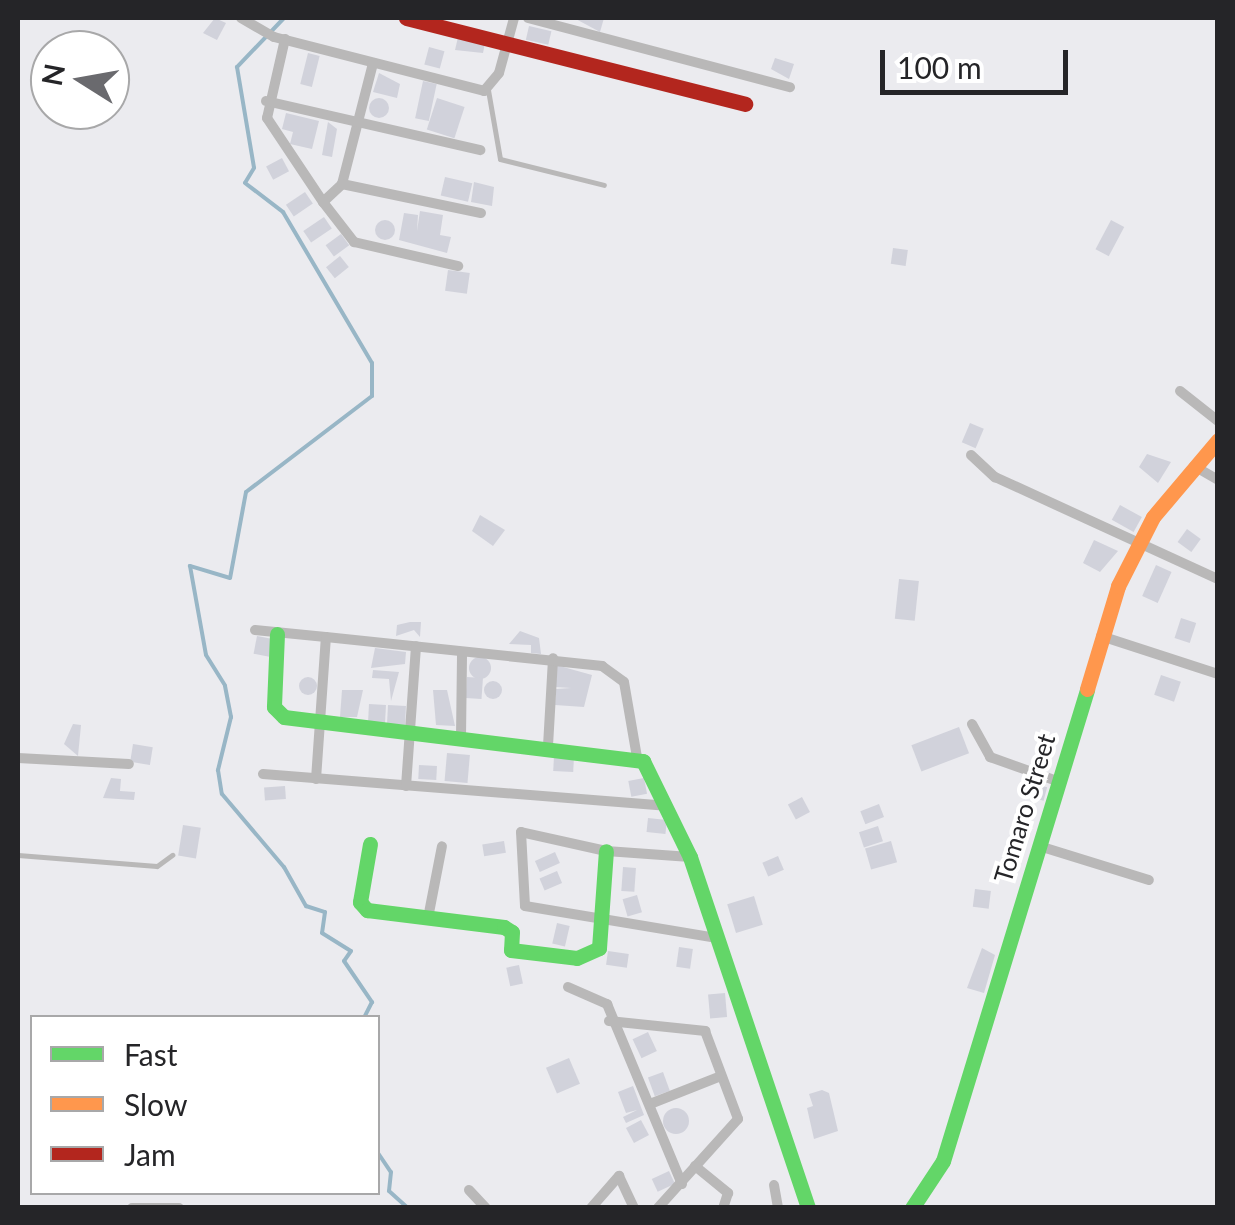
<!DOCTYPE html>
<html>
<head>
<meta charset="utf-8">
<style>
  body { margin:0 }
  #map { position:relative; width:1235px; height:1225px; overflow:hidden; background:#ebebef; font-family:Lato,sans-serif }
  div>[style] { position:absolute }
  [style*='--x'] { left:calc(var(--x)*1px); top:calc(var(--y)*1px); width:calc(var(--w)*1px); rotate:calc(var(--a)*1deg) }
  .stream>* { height:4px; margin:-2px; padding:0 2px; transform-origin:2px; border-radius:2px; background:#98b6c6 }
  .building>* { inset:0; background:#d1d2db; transform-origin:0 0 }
  .round { border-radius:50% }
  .lane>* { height:5px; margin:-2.5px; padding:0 2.5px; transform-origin:2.5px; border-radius:2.5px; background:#b9b8b8 }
  .street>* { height:10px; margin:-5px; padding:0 5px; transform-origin:5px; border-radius:5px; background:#b9b8b8 }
  .fast>* { height:15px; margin:-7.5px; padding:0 7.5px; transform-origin:7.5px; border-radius:7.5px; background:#63d668 }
  .slow>* { height:15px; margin:-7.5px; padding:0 7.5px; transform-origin:7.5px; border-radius:7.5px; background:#ff974d }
  .jam>* { height:15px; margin:-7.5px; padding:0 7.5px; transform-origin:7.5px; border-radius:7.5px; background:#b3261e }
  span { translate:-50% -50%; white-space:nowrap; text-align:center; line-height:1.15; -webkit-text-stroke:8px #fff; paint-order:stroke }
  .street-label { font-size:25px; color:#252528 }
  .frame { position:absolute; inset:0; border:20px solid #252528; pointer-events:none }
  .legend { position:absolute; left:30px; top:1015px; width:350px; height:180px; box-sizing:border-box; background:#fff; border:2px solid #a8a8a9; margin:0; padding:12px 18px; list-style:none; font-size:30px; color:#252528 }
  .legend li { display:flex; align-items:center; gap:20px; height:50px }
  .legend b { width:50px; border:2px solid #a8a8a9 }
  .north { position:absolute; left:30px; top:30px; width:100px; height:100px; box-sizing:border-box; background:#fff; border:2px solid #a8a8a9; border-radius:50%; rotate:281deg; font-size:28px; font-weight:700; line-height:40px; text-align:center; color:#252528 }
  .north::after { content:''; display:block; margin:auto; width:35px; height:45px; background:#6a6a6e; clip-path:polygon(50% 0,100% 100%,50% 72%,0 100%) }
  .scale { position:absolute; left:880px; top:50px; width:188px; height:45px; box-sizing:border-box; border:5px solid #252528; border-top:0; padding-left:12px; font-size:30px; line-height:35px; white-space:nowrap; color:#252528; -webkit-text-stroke:8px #fff; paint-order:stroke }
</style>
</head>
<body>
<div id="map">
  <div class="stream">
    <i style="--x:284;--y:18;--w:68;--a:133.8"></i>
    <i style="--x:237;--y:67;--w:102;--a:80.4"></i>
    <i style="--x:254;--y:168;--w:17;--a:121"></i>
    <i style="--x:245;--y:183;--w:48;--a:37.3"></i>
    <i style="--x:283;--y:212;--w:175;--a:59.5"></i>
    <i style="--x:372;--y:363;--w:33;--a:90"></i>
    <i style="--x:372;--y:396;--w:158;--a:142.7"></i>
    <i style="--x:246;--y:492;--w:87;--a:100.5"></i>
    <i style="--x:230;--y:578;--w:42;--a:-163.3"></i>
    <i style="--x:190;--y:566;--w:90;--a:79.8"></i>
    <i style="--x:206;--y:655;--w:36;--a:58"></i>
    <i style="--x:225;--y:686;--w:32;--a:79"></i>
    <i style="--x:231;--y:717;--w:55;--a:103.8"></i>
    <i style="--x:218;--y:770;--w:24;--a:81"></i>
    <i style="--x:222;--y:794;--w:96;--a:49.7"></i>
    <i style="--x:284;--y:867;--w:45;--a:60.6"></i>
    <i style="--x:306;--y:906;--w:20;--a:18"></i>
    <i style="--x:325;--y:912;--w:21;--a:98"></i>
    <i style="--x:322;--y:933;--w:34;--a:32"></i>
    <i style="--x:351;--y:951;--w:12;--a:125"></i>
    <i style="--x:344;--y:961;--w:50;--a:55.7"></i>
    <i style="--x:372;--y:1002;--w:18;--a:117"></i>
    <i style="--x:378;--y:1153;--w:23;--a:56"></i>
    <i style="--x:391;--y:1172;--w:19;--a:96"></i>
    <i style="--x:389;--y:1191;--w:25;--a:42"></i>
  </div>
  <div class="building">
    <i style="clip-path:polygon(215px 18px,226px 23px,217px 40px,203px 33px)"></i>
    <i style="clip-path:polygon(574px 18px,604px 18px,600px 32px)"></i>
    <i style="left:529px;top:26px;width:23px;height:14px;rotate:13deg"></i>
    <i style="clip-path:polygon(459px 33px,485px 43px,483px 53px,455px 50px)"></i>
    <i style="left:429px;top:47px;width:16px;height:18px;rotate:15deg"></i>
    <i style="left:308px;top:53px;width:12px;height:32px;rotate:14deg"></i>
    <i style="clip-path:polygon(775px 58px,794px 64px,789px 79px,771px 69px)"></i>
    <i style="clip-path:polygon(379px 73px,400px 84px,397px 98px,373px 92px)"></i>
    <i style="left:423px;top:81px;width:14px;height:38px;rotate:12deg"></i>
    <i class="round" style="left:369px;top:98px;width:20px;height:20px"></i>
    <i style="left:437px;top:98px;width:29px;height:33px;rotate:18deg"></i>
    <i style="clip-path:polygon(286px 113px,319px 121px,312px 149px,290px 144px,293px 132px,282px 129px)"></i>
    <i style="clip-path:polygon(328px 122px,337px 129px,332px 157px,322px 155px)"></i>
    <i style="left:282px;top:158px;width:15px;height:18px;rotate:62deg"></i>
    <i style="left:445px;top:177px;width:28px;height:19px;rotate:13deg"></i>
    <i style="clip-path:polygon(474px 182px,494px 187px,492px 206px,471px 202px)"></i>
    <i style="left:305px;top:192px;width:14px;height:23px;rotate:56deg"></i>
    <i style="clip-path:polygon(420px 211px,443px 215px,440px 235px,451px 237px,447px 253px,399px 240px,404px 213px,418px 215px,417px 231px)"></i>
    <i style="left:324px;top:217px;width:14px;height:25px;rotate:56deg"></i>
    <i class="round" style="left:375px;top:220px;width:20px;height:20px"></i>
    <i style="left:1111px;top:220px;width:15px;height:33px;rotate:28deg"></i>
    <i style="left:341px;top:234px;width:14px;height:19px;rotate:54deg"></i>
    <i style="left:893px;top:248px;width:15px;height:16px;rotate:8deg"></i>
    <i style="left:340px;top:256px;width:14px;height:18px;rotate:51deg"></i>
    <i style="left:448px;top:270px;width:22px;height:21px;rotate:8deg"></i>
    <i style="left:970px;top:423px;width:15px;height:21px;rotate:23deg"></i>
    <i style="clip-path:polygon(1147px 454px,1171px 462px,1158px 483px,1139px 467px)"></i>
    <i style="left:1120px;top:505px;width:25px;height:17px;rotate:29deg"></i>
    <i style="clip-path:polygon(480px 515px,505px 530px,493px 546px,472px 531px)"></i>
    <i style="left:1187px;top:529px;width:17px;height:16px;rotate:36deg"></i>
    <i style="clip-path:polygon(1094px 540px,1118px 551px,1100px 572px,1083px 563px)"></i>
    <i style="left:1156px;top:565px;width:17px;height:34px;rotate:24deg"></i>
    <i style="left:899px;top:579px;width:20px;height:40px;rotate:6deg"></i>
    <i style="left:1181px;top:618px;width:16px;height:21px;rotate:18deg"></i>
    <i style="clip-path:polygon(410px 622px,421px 622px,420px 637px,414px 630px,396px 636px,397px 625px)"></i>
    <i style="clip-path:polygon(520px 631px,539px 638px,541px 654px,531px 653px,531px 645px,509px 644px)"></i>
    <i style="left:257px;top:636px;width:16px;height:18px;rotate:11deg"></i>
    <i style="clip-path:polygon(375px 648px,406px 652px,405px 664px,371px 668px)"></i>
    <i class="round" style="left:469px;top:657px;width:22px;height:22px"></i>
    <i style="clip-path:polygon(556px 665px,592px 675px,584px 707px,555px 705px,556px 689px,571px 688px,555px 687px)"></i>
    <i style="clip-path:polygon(373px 670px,399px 672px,391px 701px,389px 679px,372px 678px)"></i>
    <i style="left:1161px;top:675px;width:21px;height:21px;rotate:19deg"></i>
    <i style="left:467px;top:677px;width:16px;height:21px;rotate:4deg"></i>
    <i class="round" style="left:299px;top:677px;width:18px;height:18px"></i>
    <i class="round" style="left:484px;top:681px;width:18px;height:18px"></i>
    <i style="clip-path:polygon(342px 690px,363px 690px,357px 717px,340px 717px)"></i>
    <i style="clip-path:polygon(433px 690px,447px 690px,455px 726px,436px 725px)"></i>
    <i style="left:369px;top:704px;width:17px;height:19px;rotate:3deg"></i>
    <i style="left:388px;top:705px;width:18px;height:19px;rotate:3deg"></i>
    <i style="clip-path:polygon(73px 724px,81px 725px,78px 756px,64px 744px)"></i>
    <i style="left:959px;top:727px;width:28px;height:51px;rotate:69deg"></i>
    <i style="left:133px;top:744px;width:20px;height:18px;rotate:9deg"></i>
    <i style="left:447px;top:753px;width:23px;height:28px;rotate:5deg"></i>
    <i style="left:554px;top:756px;width:20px;height:15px;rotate:3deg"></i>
    <i style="left:419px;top:765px;width:18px;height:14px;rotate:3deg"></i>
    <i style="clip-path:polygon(111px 778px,121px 779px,120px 791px,135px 792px,134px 800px,103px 798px)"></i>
    <i style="left:644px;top:778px;width:16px;height:16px;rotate:79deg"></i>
    <i style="left:1024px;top:781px;width:24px;height:14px;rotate:15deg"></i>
    <i style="left:285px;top:786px;width:13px;height:21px;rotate:86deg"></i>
    <i style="left:802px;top:797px;width:17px;height:16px;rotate:62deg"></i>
    <i style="left:879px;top:804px;width:14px;height:20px;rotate:69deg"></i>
    <i style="left:648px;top:818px;width:19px;height:14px;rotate:6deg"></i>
    <i style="left:183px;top:825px;width:18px;height:31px;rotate:9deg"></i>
    <i style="left:878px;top:826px;width:16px;height:20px;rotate:72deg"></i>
    <i style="left:504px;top:841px;width:12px;height:22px;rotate:81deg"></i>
    <i style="left:891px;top:841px;width:22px;height:27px;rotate:74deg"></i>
    <i style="left:555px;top:852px;width:12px;height:22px;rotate:66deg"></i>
    <i style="left:778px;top:856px;width:15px;height:17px;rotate:67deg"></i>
    <i style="left:623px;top:867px;width:13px;height:24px;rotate:4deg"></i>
    <i style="left:557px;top:871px;width:13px;height:19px;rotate:67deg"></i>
    <i style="left:975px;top:889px;width:16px;height:18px;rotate:7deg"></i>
    <i style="left:637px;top:895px;width:18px;height:15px;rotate:74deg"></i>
    <i style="left:754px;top:896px;width:30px;height:28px;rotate:73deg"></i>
    <i style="left:557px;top:923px;width:13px;height:21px;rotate:13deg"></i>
    <i style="left:679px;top:947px;width:14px;height:20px;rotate:8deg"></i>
    <i style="clip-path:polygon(982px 948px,995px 955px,984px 993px,967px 988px)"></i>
    <i style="left:608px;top:951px;width:21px;height:14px;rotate:8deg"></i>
    <i style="left:519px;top:965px;width:19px;height:13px;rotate:78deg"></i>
    <i style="left:725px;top:993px;width:24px;height:17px;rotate:85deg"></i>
    <i style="left:648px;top:1032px;width:21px;height:17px;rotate:65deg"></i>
    <i style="left:569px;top:1058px;width:28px;height:25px;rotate:67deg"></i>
    <i style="left:663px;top:1072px;width:20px;height:16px;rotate:70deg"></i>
    <i style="clip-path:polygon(633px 1086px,644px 1115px,626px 1123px,623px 1117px,637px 1110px,626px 1113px,618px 1092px)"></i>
    <i style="clip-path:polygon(822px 1090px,829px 1093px,838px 1131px,814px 1139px,807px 1108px,813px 1106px,809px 1094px)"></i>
    <i class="round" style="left:663px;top:1108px;width:26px;height:26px"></i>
    <i style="left:641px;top:1120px;width:17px;height:17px;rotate:62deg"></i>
    <i style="left:669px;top:1171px;width:14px;height:19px;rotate:65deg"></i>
  </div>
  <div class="lane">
    <i style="--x:488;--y:90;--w:70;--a:80.1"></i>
    <i style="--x:500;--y:159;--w:107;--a:14"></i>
    <i style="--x:18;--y:855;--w:139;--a:4.5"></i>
    <i style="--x:157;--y:866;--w:19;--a:-36"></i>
  </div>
  <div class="street">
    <i style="--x:241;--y:18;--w:38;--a:30"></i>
    <i style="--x:274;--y:37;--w:217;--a:14.4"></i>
    <i style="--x:484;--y:91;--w:23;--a:-50"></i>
    <i style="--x:499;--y:73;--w:57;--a:-74.7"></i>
    <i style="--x:528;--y:18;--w:271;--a:14.8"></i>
    <i style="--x:285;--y:39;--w:81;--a:102.8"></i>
    <i style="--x:267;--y:118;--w:101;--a:56.3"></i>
    <i style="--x:323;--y:202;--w:26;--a:-43"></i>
    <i style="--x:342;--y:184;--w:125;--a:-75.6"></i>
    <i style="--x:266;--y:101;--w:220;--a:12.9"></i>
    <i style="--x:342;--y:184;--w:142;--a:11.8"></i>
    <i style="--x:323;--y:202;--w:51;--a:52.2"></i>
    <i style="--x:354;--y:242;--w:107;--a:13"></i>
    <i style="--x:1180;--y:391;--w:48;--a:38.3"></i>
    <i style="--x:971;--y:455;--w:33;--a:43"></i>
    <i style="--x:995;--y:477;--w:245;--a:24.6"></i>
    <i style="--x:1194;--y:466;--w:28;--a:30"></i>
    <i style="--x:255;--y:630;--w:71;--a:5.6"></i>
    <i style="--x:1101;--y:636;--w:123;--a:18"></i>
    <i style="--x:972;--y:724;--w:38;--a:61"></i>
    <i style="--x:990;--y:757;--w:74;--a:19.7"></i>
    <i style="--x:461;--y:738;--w:86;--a:-89.3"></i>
    <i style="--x:548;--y:746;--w:88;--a:-86.7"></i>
    <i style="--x:18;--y:758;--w:111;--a:3.1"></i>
    <i style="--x:263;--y:774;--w:404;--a:4.5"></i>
    <i style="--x:316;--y:779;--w:142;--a:-86"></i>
    <i style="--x:326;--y:637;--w:278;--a:6"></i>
    <i style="--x:602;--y:666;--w:27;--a:36"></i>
    <i style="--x:624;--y:682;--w:76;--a:80.2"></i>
    <i style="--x:406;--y:786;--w:140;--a:-85.9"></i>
    <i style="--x:1039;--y:846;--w:115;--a:17.2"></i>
    <i style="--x:690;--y:857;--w:84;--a:-175.9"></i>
    <i style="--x:606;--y:851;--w:87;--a:-167.4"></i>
    <i style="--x:521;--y:832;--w:74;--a:86.9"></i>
    <i style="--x:525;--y:906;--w:195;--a:9.5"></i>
    <i style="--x:428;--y:918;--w:73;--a:-79"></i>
    <i style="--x:568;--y:987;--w:43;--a:23.6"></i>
    <i style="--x:607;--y:1004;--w:195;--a:67.4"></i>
    <i style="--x:609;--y:1021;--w:97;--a:5.9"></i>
    <i style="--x:705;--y:1031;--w:94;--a:69.4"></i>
    <i style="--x:738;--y:1119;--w:120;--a:132"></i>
    <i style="--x:650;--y:1104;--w:76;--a:-21.5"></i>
    <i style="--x:695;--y:1166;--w:43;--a:39.3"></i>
    <i style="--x:728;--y:1193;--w:16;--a:108"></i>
    <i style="--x:774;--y:1185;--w:23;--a:80"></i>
    <i style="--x:469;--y:1190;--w:25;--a:47"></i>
    <i style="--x:132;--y:1208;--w:47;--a:0"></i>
    <i style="--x:591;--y:1208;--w:43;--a:-48.8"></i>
    <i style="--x:619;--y:1176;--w:35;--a:65"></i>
  </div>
  <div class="fast">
    <i style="--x:277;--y:634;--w:73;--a:92.4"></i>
    <i style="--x:274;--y:707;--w:14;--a:45"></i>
    <i style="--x:284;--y:717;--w:362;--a:7"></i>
    <i style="--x:643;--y:761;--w:107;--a:63.9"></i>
    <i style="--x:690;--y:857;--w:370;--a:71.4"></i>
    <i style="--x:370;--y:844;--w:59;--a:99.8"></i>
    <i style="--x:360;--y:902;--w:11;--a:49"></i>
    <i style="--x:367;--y:910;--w:138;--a:7.1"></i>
    <i style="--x:504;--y:927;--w:9;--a:32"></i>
    <i style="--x:512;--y:932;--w:18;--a:93"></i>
    <i style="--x:511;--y:950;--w:66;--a:6.9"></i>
    <i style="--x:577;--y:958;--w:24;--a:-24"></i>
    <i style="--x:599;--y:948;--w:97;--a:-85.9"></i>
    <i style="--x:912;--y:1208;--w:56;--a:-56.6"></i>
    <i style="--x:943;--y:1161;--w:493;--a:-73"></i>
  </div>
  <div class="slow">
    <i style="--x:1087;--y:689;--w:108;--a:-73.2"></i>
    <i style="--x:1118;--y:586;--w:77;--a:-63.1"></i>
    <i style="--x:1153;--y:517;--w:101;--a:-49.8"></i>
  </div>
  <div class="jam">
    <i style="--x:406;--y:18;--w:350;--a:14.2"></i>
  </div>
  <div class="street-label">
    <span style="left:1024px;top:808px;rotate:-73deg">Tomaro Street</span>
  </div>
  <div class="frame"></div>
  <ul class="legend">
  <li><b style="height:12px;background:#63d668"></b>Fast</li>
  <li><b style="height:12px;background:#ff974d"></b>Slow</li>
  <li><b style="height:12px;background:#b3261e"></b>Jam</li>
  </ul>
  <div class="north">N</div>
  <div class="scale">100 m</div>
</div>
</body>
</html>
